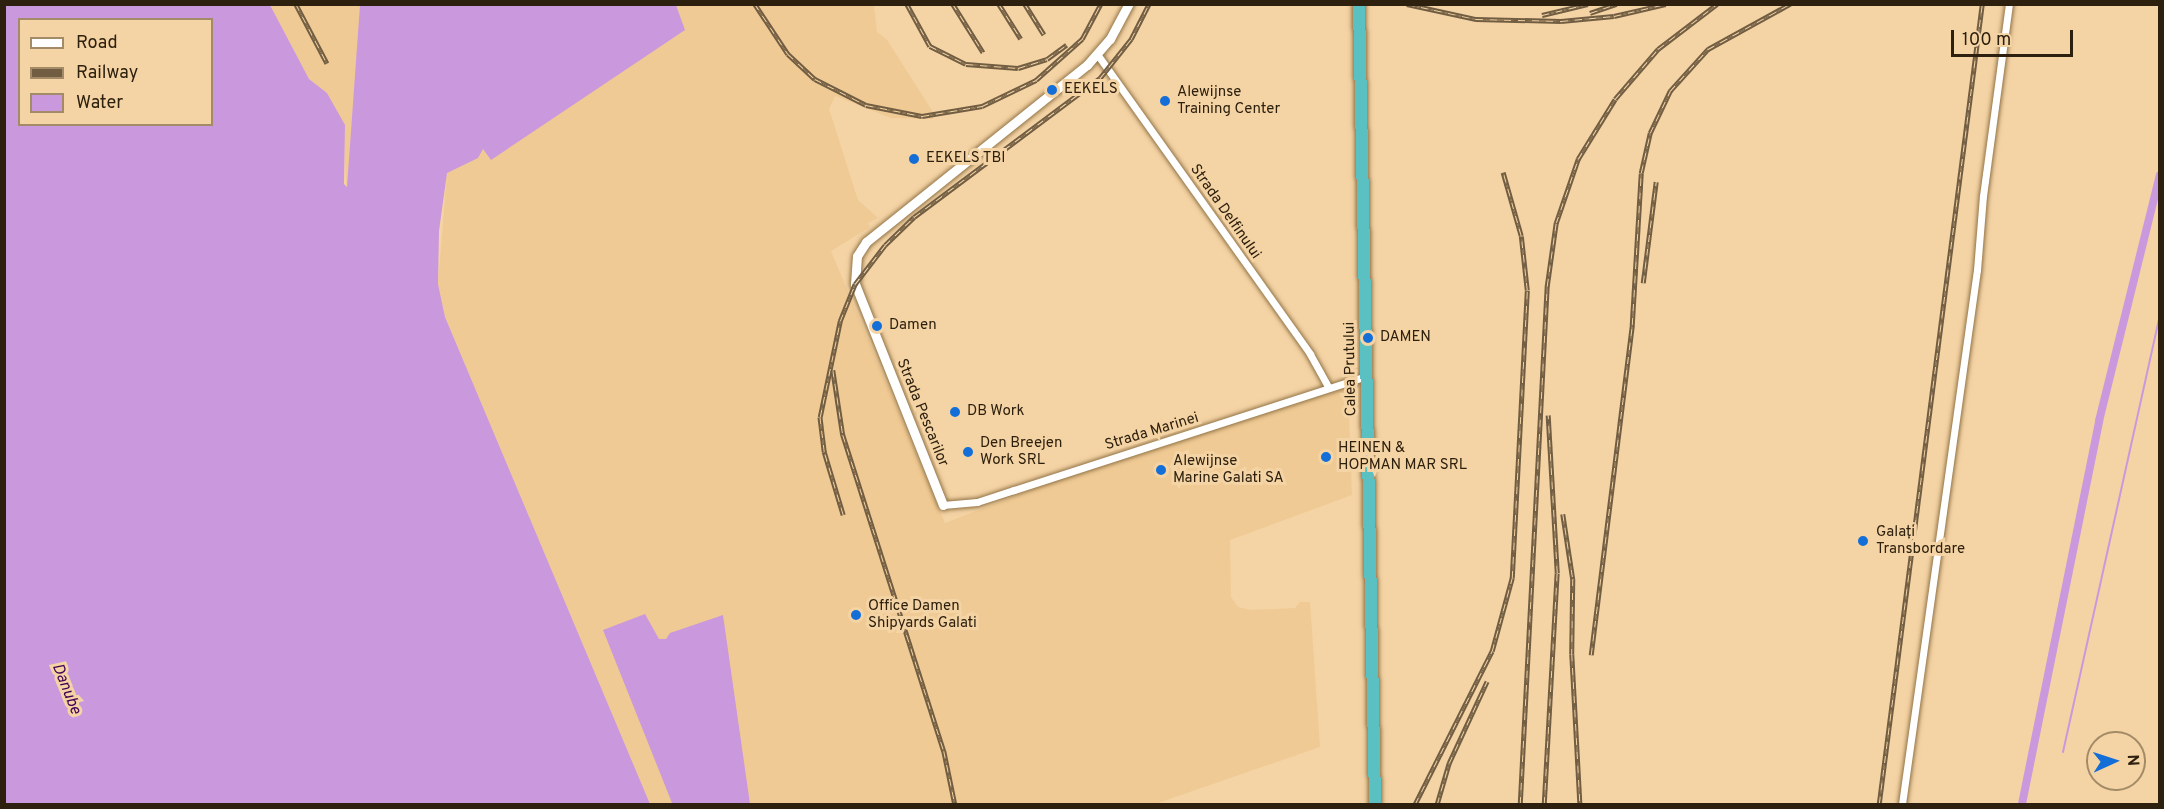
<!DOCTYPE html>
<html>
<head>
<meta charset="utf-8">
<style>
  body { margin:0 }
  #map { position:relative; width:2164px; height:809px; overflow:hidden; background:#f4d3a4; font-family:Overpass,sans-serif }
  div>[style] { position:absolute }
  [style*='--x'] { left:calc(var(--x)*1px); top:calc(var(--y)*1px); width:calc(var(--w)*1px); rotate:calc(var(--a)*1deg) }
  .built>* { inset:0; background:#f0ca94 }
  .water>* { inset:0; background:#ca98dd }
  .stream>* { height:2px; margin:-1px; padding:0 1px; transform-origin:1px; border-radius:1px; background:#ca98dd }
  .canal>* { height:8px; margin:-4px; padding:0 4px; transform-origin:4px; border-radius:4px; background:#ca98dd }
  .roads { filter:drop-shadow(0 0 2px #927447) drop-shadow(0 0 2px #927447) }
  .minor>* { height:7px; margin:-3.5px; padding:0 3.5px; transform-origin:3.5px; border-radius:3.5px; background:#fff }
  .tertiary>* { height:9px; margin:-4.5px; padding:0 4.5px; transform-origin:4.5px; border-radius:4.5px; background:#fff }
  .trunk>* { height:12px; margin:-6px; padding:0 6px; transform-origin:6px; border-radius:6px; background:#5ac0c2 }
  .rail>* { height:4.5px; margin-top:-2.25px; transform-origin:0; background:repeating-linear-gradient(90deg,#f4d3a4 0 7px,#715d42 0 14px); box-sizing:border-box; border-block:2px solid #715d42 }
  .dots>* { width:16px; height:16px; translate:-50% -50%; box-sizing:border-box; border:3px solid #f4d3a4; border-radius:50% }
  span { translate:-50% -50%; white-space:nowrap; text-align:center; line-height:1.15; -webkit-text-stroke:6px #f4d3a4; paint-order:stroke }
  .poi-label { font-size:15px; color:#2d200e }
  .left { translate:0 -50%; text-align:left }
  .street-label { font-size:15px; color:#2d200e }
  .water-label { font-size:16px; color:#430056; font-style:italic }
  .frame { position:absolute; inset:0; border:6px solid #2d200e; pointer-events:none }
  .legend { position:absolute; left:18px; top:18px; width:195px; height:108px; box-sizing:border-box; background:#f4d3a4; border:2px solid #a48b68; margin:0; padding:8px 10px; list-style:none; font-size:18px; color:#2d200e }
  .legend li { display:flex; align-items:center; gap:12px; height:30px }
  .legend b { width:30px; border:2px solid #a48b68 }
  .north { position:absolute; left:2086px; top:731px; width:60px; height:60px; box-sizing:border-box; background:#f4d3a4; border:2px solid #a48b68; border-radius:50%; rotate:87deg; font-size:16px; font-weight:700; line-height:24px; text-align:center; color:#2d200e }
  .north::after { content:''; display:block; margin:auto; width:21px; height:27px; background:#136ed7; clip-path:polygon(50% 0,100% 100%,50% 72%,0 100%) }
  .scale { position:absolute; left:1951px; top:30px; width:122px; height:27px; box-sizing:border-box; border:3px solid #2d200e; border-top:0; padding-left:8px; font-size:18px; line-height:21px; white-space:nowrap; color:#2d200e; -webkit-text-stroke:4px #f4d3a4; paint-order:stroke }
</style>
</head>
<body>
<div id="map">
  <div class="built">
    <i style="clip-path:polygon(270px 5px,874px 5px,877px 32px,887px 40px,933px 112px,933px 119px,891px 118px,835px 96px,829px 109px,858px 200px,878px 218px,868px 223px,870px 227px,831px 251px,945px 523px,1044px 485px,1338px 388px,1348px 389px,1352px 495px,1230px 540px,1231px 597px,1238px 607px,1251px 610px,1295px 608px,1300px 602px,1310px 602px,1320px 747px,1155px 804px,650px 804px,445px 317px,438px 284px,447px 173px,350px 181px,346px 186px,344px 124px,327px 93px,309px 79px)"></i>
  </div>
  <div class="water">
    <i style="clip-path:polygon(evenodd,5px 4px,270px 5px,309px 79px,327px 93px,345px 125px,344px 184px,347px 187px,360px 5px,676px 5px,685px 30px,491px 160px,483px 149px,478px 158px,447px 173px,439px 231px,438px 284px,445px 317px,650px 804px,5px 804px,5px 4px,20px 20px,212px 20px,212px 124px,20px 124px,20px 20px)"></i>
    <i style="clip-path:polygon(645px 614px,659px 639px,666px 639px,670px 633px,723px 615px,750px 804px,669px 804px,672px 803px,603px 630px)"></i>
  </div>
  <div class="stream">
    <i style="--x:2063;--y:752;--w:448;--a:-77.5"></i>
  </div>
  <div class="canal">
    <i style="--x:2022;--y:804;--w:391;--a:-78.6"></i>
    <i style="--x:2099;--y:421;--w:253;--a:-76.1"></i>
  </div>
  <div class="roads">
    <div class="minor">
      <i style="--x:1097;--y:54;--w:368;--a:54.6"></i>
      <i style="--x:1310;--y:354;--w:38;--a:61"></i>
      <i style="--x:943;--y:505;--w:34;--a:-5"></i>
      <i style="--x:977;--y:502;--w:39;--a:-18"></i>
      <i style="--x:1014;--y:490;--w:370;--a:-17.9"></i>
      <i style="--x:1902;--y:804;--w:539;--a:-82.01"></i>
      <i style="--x:1977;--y:270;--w:74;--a:-85.4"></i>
      <i style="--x:1983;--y:196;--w:194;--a:-82.3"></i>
    </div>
    <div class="tertiary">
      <i style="--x:943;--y:505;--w:238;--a:-111.7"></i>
      <i style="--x:855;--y:284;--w:28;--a:-86"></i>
      <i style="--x:857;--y:256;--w:17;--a:-57"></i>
      <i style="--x:866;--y:242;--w:283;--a:-38.7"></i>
      <i style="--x:1087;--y:65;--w:35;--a:-49"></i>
      <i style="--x:1110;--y:39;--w:40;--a:-62"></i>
    </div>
    <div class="trunk">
      <i style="--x:1359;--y:4;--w:800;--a:88.85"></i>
    </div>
  </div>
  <div class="rail">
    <i style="--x:296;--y:4;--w:67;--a:62.3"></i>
    <i style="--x:755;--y:4;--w:60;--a:56.6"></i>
    <i style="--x:788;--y:54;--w:37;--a:43"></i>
    <i style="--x:815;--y:79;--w:57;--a:27"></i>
    <i style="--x:866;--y:105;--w:57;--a:11.1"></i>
    <i style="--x:922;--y:116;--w:61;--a:-9.5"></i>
    <i style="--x:982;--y:106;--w:60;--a:-25.7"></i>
    <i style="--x:1036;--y:80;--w:62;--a:-41.7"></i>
    <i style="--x:1082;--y:39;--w:40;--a:-62"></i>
    <i style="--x:907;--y:4;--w:48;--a:61.3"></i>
    <i style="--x:930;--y:46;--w:40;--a:26.6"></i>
    <i style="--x:966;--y:64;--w:52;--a:4.4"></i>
    <i style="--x:1018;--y:68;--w:30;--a:-17"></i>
    <i style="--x:1047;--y:59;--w:24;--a:-36"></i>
    <i style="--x:953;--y:4;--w:57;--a:58"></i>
    <i style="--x:999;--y:4;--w:41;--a:57.8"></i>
    <i style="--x:1025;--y:4;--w:36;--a:58"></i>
    <i style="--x:1407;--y:4;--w:71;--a:12.3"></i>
    <i style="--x:1476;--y:19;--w:85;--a:1.3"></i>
    <i style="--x:1561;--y:21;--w:53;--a:-5.4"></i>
    <i style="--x:1614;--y:16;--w:53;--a:-13"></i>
    <i style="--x:1590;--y:13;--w:28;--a:-19"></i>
    <i style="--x:1542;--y:15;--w:47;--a:-13.4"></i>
    <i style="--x:1643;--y:283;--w:102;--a:-82.7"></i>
    <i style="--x:833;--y:370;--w:66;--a:81.3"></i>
    <i style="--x:843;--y:435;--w:332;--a:72.3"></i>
    <i style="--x:944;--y:751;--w:54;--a:78.3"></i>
    <i style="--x:1563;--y:514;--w:66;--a:81.3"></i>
    <i style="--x:1573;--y:579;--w:75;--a:90.8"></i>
    <i style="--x:1572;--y:654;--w:150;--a:86.9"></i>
    <i style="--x:843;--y:515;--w:66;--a:-106.8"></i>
    <i style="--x:824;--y:452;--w:35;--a:-97"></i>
    <i style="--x:820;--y:417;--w:98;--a:-78.2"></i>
    <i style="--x:840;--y:321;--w:40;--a:-68"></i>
    <i style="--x:855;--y:284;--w:49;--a:-52.4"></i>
    <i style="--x:885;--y:245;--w:40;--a:-44"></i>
    <i style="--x:914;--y:217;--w:232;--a:-36.8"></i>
    <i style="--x:1100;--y:78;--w:50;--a:-51.5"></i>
    <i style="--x:1131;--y:39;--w:39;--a:-63"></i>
    <i style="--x:1591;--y:655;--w:333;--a:-82.9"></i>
    <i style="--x:1632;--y:325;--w:152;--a:-86.6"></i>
    <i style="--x:1641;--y:173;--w:41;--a:-77.3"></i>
    <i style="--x:1650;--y:133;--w:47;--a:-64.5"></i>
    <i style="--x:1670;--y:91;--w:57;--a:-47.9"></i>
    <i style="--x:1708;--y:49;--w:94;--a:-28.8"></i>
    <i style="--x:1415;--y:804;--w:171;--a:-63.3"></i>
    <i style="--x:1492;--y:651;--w:76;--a:-74.7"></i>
    <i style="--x:1512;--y:578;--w:288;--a:-87"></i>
    <i style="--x:1527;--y:290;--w:54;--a:-96.3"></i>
    <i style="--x:1521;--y:236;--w:66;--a:-105.9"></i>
    <i style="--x:1437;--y:804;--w:43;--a:-73.7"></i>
    <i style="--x:1449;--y:763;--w:90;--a:-65.1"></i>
    <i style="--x:1520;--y:804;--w:519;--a:-87.02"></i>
    <i style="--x:1547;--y:286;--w:64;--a:-81.9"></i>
    <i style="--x:1556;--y:223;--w:68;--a:-71"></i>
    <i style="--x:1578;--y:159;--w:70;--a:-58.3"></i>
    <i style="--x:1615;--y:99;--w:66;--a:-49.3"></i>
    <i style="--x:1658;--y:49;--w:74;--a:-37.3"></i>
    <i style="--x:1544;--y:804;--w:231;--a:-86.8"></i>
    <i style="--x:1557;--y:573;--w:158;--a:-93.3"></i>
    <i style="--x:1879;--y:804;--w:807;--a:-82.66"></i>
  </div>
  <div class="dots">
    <i style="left:1052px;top:90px;background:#136ed7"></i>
    <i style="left:1165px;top:101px;background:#136ed7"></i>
    <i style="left:914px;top:159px;background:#136ed7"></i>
    <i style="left:877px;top:326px;background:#136ed7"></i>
    <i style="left:1368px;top:338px;background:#136ed7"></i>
    <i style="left:955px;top:412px;background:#136ed7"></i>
    <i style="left:968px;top:452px;background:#136ed7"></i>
    <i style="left:1326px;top:457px;background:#136ed7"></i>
    <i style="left:1161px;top:470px;background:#136ed7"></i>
    <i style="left:1863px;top:541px;background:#136ed7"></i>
    <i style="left:856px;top:615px;background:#136ed7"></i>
  </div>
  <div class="poi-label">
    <span class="left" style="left:1064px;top:90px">EEKELS</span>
    <span class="left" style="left:1177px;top:101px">Alewijnse<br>Training Center</span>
    <span class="left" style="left:926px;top:159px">EEKELS TBI</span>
    <span class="left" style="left:889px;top:326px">Damen</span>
    <span class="left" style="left:1380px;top:338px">DAMEN</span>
    <span class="left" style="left:967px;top:412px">DB Work</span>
    <span class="left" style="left:980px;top:452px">Den Breejen<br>Work SRL</span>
    <span class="left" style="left:1338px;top:457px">HEINEN &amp;<br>HOPMAN MAR SRL</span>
    <span class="left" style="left:1173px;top:470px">Alewijnse<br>Marine Galati SA</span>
    <span class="left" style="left:1876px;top:541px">Galați<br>Transbordare</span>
    <span class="left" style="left:868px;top:615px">Office Damen<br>Shipyards Galati</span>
  </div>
  <div class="street-label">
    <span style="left:1225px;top:212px;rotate:55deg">Strada Delfinului</span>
    <span style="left:1351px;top:369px;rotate:-91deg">Calea Prutului</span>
    <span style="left:922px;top:413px;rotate:68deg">Strada Pescarilor</span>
    <span style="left:1152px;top:432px;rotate:-17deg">Strada Marinei</span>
  </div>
  <div class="water-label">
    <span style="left:66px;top:689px;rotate:68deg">Danube</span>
  </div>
  <div class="frame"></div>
  <ul class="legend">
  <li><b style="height:8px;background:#fff"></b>Road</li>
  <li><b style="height:8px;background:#715d42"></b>Railway</li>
  <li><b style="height:16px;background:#ca98dd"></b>Water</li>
  </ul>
  <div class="north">N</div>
  <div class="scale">100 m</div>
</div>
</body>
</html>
